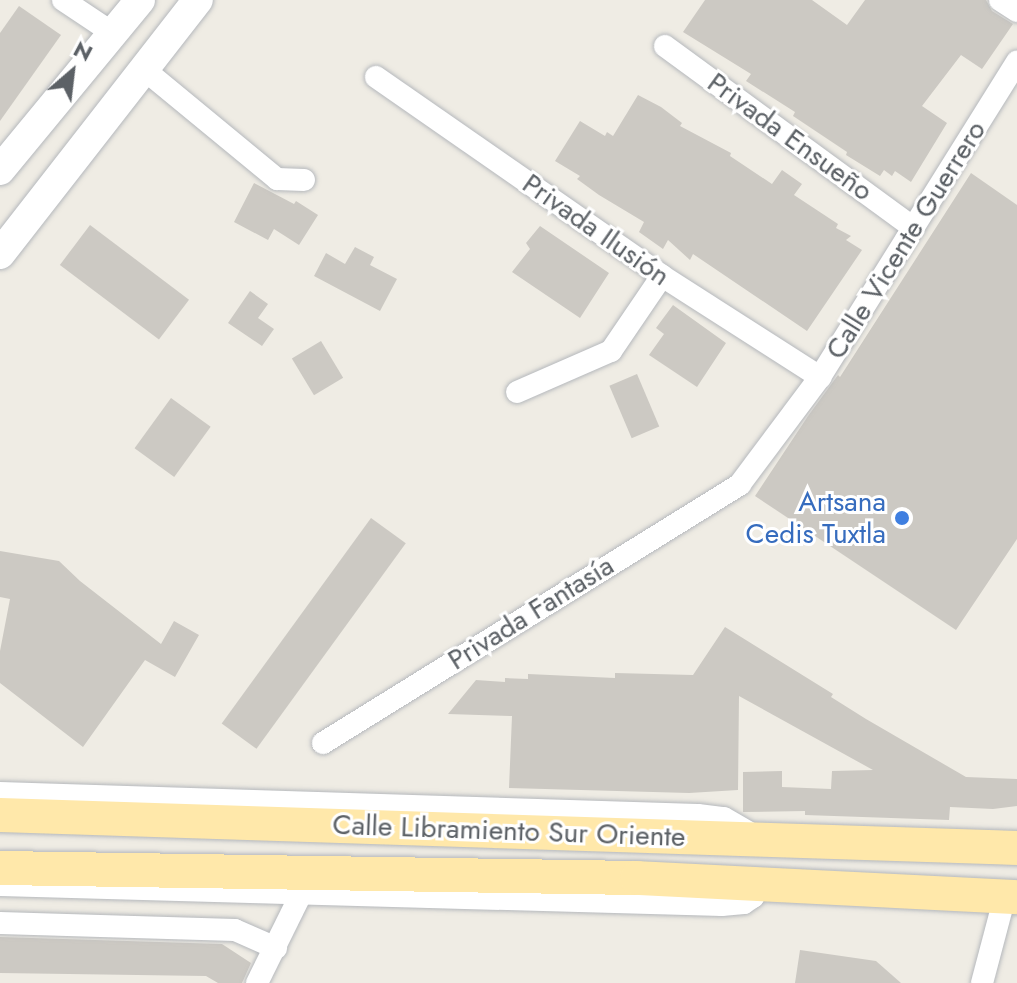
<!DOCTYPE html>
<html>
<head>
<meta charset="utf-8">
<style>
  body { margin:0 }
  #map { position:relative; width:1017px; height:983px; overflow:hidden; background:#efece4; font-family:Jost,sans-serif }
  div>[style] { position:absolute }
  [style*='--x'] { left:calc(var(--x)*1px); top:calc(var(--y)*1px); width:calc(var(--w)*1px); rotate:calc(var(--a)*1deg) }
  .building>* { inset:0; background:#ccc9c3; transform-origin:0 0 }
  .roads { filter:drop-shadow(0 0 2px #b5b8bc) drop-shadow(0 0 2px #b5b8bc) }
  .street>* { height:22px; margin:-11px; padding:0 11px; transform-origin:11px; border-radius:11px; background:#fff }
  .secondary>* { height:30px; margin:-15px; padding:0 15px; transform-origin:15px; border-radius:15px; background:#fff }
  .primary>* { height:34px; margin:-17px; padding:0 17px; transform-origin:17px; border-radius:17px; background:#ffe8aa }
  .dots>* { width:22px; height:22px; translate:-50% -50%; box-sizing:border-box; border:4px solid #fff; border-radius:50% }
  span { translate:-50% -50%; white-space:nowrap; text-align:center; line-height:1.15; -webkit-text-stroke:6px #fff; paint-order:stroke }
  .street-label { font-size:28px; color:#5c6166 }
  .shop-label { font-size:28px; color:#366cbe }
  .right { translate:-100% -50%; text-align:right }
  .north { position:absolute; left:32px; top:32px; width:80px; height:80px; -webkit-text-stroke:6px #fff; paint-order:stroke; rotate:28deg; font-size:22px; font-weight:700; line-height:32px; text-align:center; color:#5c6166 }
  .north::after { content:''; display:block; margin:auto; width:28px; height:36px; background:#5c6166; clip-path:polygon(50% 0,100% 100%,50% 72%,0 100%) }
</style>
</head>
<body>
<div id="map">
  <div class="building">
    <i style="clip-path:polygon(705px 0,812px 0,847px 25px,865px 0,986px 0,992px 11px,1013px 24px,982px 69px,961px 55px,922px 106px,947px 123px,911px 182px,895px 171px,892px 176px,884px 170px,880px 176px,846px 155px,847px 152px,793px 116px,795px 112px,746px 81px,751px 74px,683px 32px)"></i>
    <i style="clip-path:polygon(19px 6px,61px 35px,0 121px,0 33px)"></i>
    <i style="clip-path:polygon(638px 95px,661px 107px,682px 123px,680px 126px,731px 153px,730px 156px,772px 184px,782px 170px,802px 184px,794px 195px,838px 224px,836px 228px,851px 236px,846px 240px,862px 250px,807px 331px,693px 254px,690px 260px,668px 240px,663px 249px,639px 232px,644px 222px,599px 195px,577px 179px,580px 176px,555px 161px,580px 121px,605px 136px,607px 132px,613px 136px)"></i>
    <i style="clip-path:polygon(971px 173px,1017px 205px,1017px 539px,956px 630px,755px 496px,808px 416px,838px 375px,840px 377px)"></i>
    <i style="clip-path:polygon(254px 183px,294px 204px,296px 201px,318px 215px,299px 245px,274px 229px,268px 240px,234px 222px)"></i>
    <i style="left:90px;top:225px;width:124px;height:50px;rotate:37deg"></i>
    <i style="clip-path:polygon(540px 226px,609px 273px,580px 318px,512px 272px,530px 249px,526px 243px)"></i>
    <i style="clip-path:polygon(355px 247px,374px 257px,370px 265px,397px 279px,380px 311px,314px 276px,326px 253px,345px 264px)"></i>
    <i style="clip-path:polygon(250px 291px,268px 304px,258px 318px,274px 329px,262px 346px,228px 323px)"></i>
    <i style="clip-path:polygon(673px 305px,726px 343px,697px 387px,649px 355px,664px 334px,656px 328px)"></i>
    <i style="left:321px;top:341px;width:43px;height:34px;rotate:59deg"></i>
    <i style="left:637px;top:374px;width:57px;height:30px;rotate:67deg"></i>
    <i style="left:171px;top:398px;width:49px;height:62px;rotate:36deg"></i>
    <i style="left:371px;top:518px;width:43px;height:254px;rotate:36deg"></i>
    <i style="clip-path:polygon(0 551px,59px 561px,80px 581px,161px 644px,174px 621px,199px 635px,175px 677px,145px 660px,83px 747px,0 683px,0 651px,10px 599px,0 597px)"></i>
    <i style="clip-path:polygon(725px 627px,833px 694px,831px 697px,866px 719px,966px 777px,1017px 779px,1017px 806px,993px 809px,950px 807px,949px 820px,805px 815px,805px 811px,743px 812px,743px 772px,782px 771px,782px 787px,831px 789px,832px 771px,873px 770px,739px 696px,738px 790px,689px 793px,509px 788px,512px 716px,448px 714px,476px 680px,505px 682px,505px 678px,528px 679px,528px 674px,615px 678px,615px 673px,693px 675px)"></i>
    <i style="clip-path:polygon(0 937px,222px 944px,251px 963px,242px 983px,218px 983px,206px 976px,0 973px)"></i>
    <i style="clip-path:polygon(800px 950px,876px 961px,901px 983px,795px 983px)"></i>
  </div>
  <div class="roads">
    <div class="street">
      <i style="--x:63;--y:0;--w:61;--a:33.7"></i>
      <i style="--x:1000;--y:0;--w:20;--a:33"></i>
      <i style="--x:665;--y:46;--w:308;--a:36.2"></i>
      <i style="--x:146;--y:71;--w:170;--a:39.5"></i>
      <i style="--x:277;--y:179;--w:27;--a:2"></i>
      <i style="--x:376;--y:77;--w:348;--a:34.8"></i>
      <i style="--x:662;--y:276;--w:188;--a:32.6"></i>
      <i style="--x:517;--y:392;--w:103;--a:-23.6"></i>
      <i style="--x:611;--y:351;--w:91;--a:-55.8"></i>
      <i style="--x:323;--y:743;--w:491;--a:-31.8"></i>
      <i style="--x:740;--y:484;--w:134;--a:-53.2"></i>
      <i style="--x:820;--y:377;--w:372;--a:-58"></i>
      <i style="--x:0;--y:793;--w:698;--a:1.81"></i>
      <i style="--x:698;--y:815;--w:26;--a:7"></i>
      <i style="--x:724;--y:818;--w:38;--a:30"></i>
      <i style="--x:0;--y:885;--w:722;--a:1.59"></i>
      <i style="--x:722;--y:905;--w:22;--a:-5"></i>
      <i style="--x:744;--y:903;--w:11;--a:-34"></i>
      <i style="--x:753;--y:897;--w:17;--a:-57"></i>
      <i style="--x:0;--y:923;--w:235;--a:1.7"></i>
      <i style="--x:235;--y:930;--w:45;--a:23.7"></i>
      <i style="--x:257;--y:983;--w:102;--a:-63.7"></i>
      <i style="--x:982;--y:983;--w:90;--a:-75.2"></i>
    </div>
    <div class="secondary">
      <i style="--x:0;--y:170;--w:220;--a:-50.5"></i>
      <i style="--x:0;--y:254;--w:322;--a:-52.1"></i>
    </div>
    <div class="primary">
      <i style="--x:0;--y:815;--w:1018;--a:1.86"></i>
      <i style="--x:0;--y:868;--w:637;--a:0.9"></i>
      <i style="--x:637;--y:878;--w:380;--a:2.9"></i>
    </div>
  </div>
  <div class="dots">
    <i style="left:902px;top:518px;background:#3f7fe0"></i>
  </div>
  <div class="street-label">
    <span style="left:790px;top:137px;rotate:36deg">Privada Ensueño</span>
    <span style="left:596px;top:230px;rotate:35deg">Privada Ilusión</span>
    <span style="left:906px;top:240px;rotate:-58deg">Calle Vicente Guerrero</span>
    <span style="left:531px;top:613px;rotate:-32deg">Privada Fantasía</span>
    <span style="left:509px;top:831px;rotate:2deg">Calle Libramiento Sur Oriente</span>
  </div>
  <div class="shop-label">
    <span class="right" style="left:886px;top:518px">Artsana<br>Cedis Tuxtla</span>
  </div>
  <div class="north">N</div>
</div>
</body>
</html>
